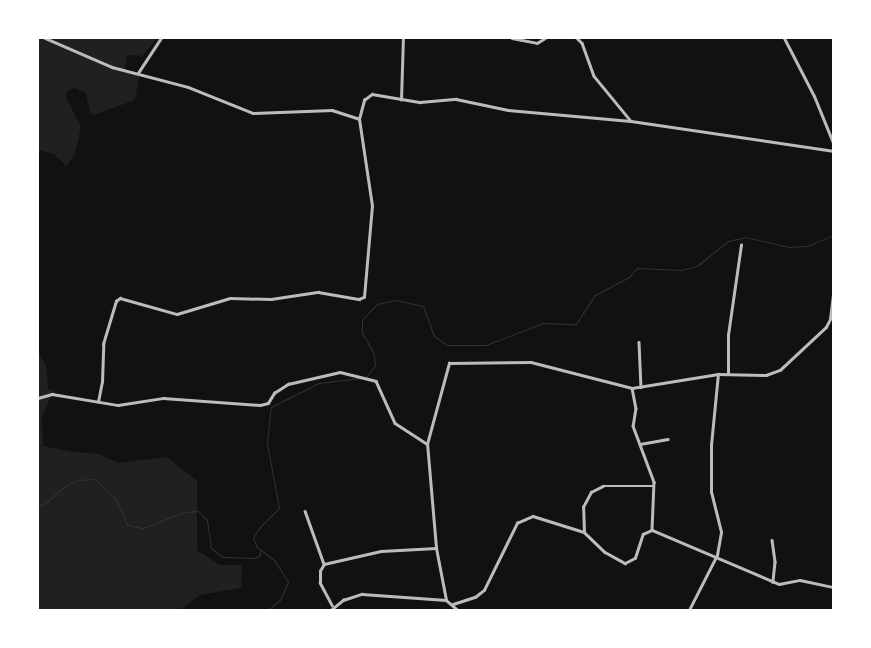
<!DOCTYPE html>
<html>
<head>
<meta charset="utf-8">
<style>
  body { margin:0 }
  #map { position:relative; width:871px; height:648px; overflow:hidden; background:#111; font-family:"IBM Plex Sans",sans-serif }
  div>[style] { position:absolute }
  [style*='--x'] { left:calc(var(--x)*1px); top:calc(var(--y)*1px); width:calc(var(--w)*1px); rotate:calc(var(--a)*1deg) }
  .green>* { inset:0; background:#202020 }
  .stream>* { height:1px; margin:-0.5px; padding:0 0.5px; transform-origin:0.5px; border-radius:0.5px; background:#333 }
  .minor>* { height:2.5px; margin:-1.25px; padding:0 1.25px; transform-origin:1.25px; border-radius:1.25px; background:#bcbcbc }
  .tertiary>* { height:3px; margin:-1.5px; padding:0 1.5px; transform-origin:1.5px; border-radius:1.5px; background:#bcbcbc }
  span { translate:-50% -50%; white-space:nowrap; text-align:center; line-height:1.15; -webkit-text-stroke:4px #fff; paint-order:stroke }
  .frame { position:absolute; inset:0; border:39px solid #fff; pointer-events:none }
</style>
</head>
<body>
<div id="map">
  <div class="green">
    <i style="clip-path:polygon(38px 38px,157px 38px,142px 56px,127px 55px,124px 72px,139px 76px,135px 100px,94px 115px,90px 113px,86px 93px,75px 88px,67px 91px,65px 95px,81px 127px,75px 154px,66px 166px,54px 154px,38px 150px)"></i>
    <i style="clip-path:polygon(38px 352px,46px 365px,48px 390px,53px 390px,42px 418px,43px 446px,73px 452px,99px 454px,118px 463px,167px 457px,197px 481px,197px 550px,219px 565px,242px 565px,241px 588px,200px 595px,180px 610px,38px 610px)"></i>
  </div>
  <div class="stream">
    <i style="--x:366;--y:377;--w:15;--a:-53"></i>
    <i style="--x:375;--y:365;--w:11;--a:-95"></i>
    <i style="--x:374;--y:354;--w:25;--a:-119"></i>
    <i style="--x:362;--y:332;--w:12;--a:-90"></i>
    <i style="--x:362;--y:320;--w:22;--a:-47"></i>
    <i style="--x:377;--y:304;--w:19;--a:-12"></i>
    <i style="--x:396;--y:300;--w:28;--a:13"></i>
    <i style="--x:423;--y:306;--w:32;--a:70"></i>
    <i style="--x:434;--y:336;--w:16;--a:35"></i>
    <i style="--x:447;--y:345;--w:39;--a:0"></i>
    <i style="--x:486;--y:345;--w:61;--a:-21.1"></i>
    <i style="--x:543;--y:323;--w:33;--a:2"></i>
    <i style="--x:576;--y:324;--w:35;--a:-57"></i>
    <i style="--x:595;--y:295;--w:40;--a:-28"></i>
    <i style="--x:630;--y:276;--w:11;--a:-49"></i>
    <i style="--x:637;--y:268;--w:44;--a:2.6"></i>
    <i style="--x:681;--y:270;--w:16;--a:-14"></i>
    <i style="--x:697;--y:266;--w:40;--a:-39"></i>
    <i style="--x:728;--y:241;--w:17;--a:-13"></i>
    <i style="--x:745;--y:237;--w:45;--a:12.8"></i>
    <i style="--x:789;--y:247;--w:18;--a:-3"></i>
    <i style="--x:807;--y:246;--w:29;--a:-22"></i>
    <i style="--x:38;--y:504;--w:5;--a:11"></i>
    <i style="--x:43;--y:505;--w:28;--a:-41"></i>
    <i style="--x:64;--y:487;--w:16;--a:-27"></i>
    <i style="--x:78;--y:480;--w:17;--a:-3"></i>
    <i style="--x:95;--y:479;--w:29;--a:44"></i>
    <i style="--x:116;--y:499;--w:28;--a:67"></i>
    <i style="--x:127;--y:525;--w:16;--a:11"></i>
    <i style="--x:143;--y:528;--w:44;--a:-21.3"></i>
    <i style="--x:184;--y:512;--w:14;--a:-4"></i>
    <i style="--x:198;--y:511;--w:13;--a:45"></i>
    <i style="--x:207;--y:520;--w:28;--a:82"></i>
    <i style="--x:211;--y:548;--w:15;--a:37"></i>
    <i style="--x:223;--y:557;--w:32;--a:2"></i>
    <i style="--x:255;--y:558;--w:6;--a:-31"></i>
    <i style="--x:260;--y:555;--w:5;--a:-90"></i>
    <i style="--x:268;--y:610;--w:16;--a:-40"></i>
    <i style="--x:280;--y:600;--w:20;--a:-66"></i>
    <i style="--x:288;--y:582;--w:25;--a:-122"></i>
    <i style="--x:275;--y:561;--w:23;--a:-142"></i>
    <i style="--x:257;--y:547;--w:10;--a:-114"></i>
    <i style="--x:253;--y:538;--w:13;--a:-58"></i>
    <i style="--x:260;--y:527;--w:27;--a:-45"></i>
    <i style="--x:279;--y:508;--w:66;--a:-100.5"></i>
    <i style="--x:267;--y:443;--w:36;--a:-84"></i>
    <i style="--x:271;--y:407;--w:54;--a:-26.6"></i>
    <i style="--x:319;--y:383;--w:43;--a:-6.6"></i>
  </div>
  <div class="minor">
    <i style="--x:45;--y:38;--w:73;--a:23.4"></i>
    <i style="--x:112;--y:67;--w:79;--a:14.7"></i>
    <i style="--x:188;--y:87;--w:70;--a:21.8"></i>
    <i style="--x:253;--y:113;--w:79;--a:-2.2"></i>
    <i style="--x:332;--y:110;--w:28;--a:18"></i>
    <i style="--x:359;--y:119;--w:20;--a:-75"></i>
    <i style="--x:364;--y:100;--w:10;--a:-37"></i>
    <i style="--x:372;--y:94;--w:49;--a:9.5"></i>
    <i style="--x:420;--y:102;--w:36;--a:-5"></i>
    <i style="--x:456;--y:99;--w:53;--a:11.9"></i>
    <i style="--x:508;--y:110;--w:123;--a:5.1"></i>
    <i style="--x:631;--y:121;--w:205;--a:8.4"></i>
    <i style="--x:512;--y:38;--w:25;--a:11"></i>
    <i style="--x:537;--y:43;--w:9;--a:-32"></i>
    <i style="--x:577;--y:38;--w:7;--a:45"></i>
    <i style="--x:582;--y:43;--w:35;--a:70"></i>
    <i style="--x:594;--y:76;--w:58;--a:50.6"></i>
    <i style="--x:138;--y:73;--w:42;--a:-56.7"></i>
    <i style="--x:401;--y:100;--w:62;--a:-88.2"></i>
    <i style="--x:639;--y:342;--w:45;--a:87.5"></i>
    <i style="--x:728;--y:374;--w:39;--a:-90"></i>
    <i style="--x:728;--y:335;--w:91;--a:-81.8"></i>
    <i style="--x:632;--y:388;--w:20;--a:79"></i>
    <i style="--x:636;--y:408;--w:18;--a:99"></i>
    <i style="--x:633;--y:426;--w:60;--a:69.4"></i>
    <i style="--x:654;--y:482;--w:48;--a:92.4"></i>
    <i style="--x:38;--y:398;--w:15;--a:-16"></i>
    <i style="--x:52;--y:394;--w:67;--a:9.5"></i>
    <i style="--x:118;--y:405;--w:46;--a:-8.8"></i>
    <i style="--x:163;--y:398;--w:97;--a:4.1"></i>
    <i style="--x:260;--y:405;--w:8;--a:-14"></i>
    <i style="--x:268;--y:403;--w:12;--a:-59"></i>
    <i style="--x:274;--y:393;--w:17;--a:-33"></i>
    <i style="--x:288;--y:384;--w:53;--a:-13"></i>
    <i style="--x:340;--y:372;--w:37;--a:14"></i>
    <i style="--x:376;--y:381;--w:46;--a:65.7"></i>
    <i style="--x:395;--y:423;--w:38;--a:33"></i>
    <i style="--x:98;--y:402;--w:20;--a:-79"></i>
    <i style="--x:102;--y:382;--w:38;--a:-88"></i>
    <i style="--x:103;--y:344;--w:45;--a:-73.2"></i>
    <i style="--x:116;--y:301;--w:5;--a:-37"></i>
    <i style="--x:120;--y:298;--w:59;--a:15.7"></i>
    <i style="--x:177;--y:314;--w:55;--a:-16.8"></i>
    <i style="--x:230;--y:298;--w:41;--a:1.4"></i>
    <i style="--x:271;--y:299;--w:48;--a:-8.5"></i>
    <i style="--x:318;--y:292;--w:42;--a:9.7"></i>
    <i style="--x:359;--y:299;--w:5;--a:-22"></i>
    <i style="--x:364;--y:297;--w:91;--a:-85"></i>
    <i style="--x:372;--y:206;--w:88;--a:-98.5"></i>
    <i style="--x:640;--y:444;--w:28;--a:-10"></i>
    <i style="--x:305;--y:511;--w:56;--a:70.3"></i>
    <i style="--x:584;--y:532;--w:25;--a:-92"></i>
    <i style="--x:583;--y:507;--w:17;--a:-62"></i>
    <i style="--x:591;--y:492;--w:13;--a:-27"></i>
    <i style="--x:603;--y:486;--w:51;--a:0"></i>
    <i style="--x:772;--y:540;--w:22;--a:82"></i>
    <i style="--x:775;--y:562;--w:20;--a:96"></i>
    <i style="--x:446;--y:600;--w:16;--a:40"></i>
    <i style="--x:453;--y:604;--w:23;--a:-18"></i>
    <i style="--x:475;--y:597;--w:11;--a:-38"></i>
    <i style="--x:484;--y:590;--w:75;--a:-63.8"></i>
    <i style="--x:517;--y:523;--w:17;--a:-24"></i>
    <i style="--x:533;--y:516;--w:53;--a:17.4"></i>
    <i style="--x:584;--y:532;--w:29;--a:44"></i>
    <i style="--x:605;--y:552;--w:23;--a:29"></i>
    <i style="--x:625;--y:563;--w:11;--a:-27"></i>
    <i style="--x:635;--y:558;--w:25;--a:-72"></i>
    <i style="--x:643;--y:534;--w:10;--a:-24"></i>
    <i style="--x:652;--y:530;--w:138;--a:23"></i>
    <i style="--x:779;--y:584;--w:21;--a:-11"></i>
    <i style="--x:800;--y:580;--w:35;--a:12"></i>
    <i style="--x:332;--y:606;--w:26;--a:-118"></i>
    <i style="--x:320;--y:583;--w:12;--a:-90"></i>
    <i style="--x:320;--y:571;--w:8;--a:-60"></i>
    <i style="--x:324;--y:564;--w:58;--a:-12.8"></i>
    <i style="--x:381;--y:551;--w:55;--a:-3.1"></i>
    <i style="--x:331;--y:610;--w:16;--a:-40"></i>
    <i style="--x:343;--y:600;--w:20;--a:-18"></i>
    <i style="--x:362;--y:594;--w:84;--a:4.1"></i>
    <i style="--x:446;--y:600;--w:53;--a:-100.9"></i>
    <i style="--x:436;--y:548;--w:104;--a:-94.9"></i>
    <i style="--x:427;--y:444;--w:84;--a:-74.8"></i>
    <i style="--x:449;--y:363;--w:82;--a:-0.7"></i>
    <i style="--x:531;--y:362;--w:104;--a:14.4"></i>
    <i style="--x:632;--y:388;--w:87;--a:-9.2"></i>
    <i style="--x:718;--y:374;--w:48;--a:1.2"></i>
    <i style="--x:766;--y:375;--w:15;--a:-20"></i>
    <i style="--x:780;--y:370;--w:63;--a:-43.1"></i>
    <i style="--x:826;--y:327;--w:9;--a:-63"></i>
    <i style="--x:830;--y:319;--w:32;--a:-83"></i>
    <i style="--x:689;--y:610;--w:62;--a:-63"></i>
    <i style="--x:717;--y:555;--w:23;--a:-80"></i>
    <i style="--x:721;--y:532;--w:41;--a:-104"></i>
    <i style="--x:711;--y:492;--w:47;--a:-90"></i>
    <i style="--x:711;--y:445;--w:71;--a:-84.4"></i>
  </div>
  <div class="tertiary">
    <i style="--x:784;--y:38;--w:65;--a:62.7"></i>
    <i style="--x:814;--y:96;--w:53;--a:67.8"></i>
  </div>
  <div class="frame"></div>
</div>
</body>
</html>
